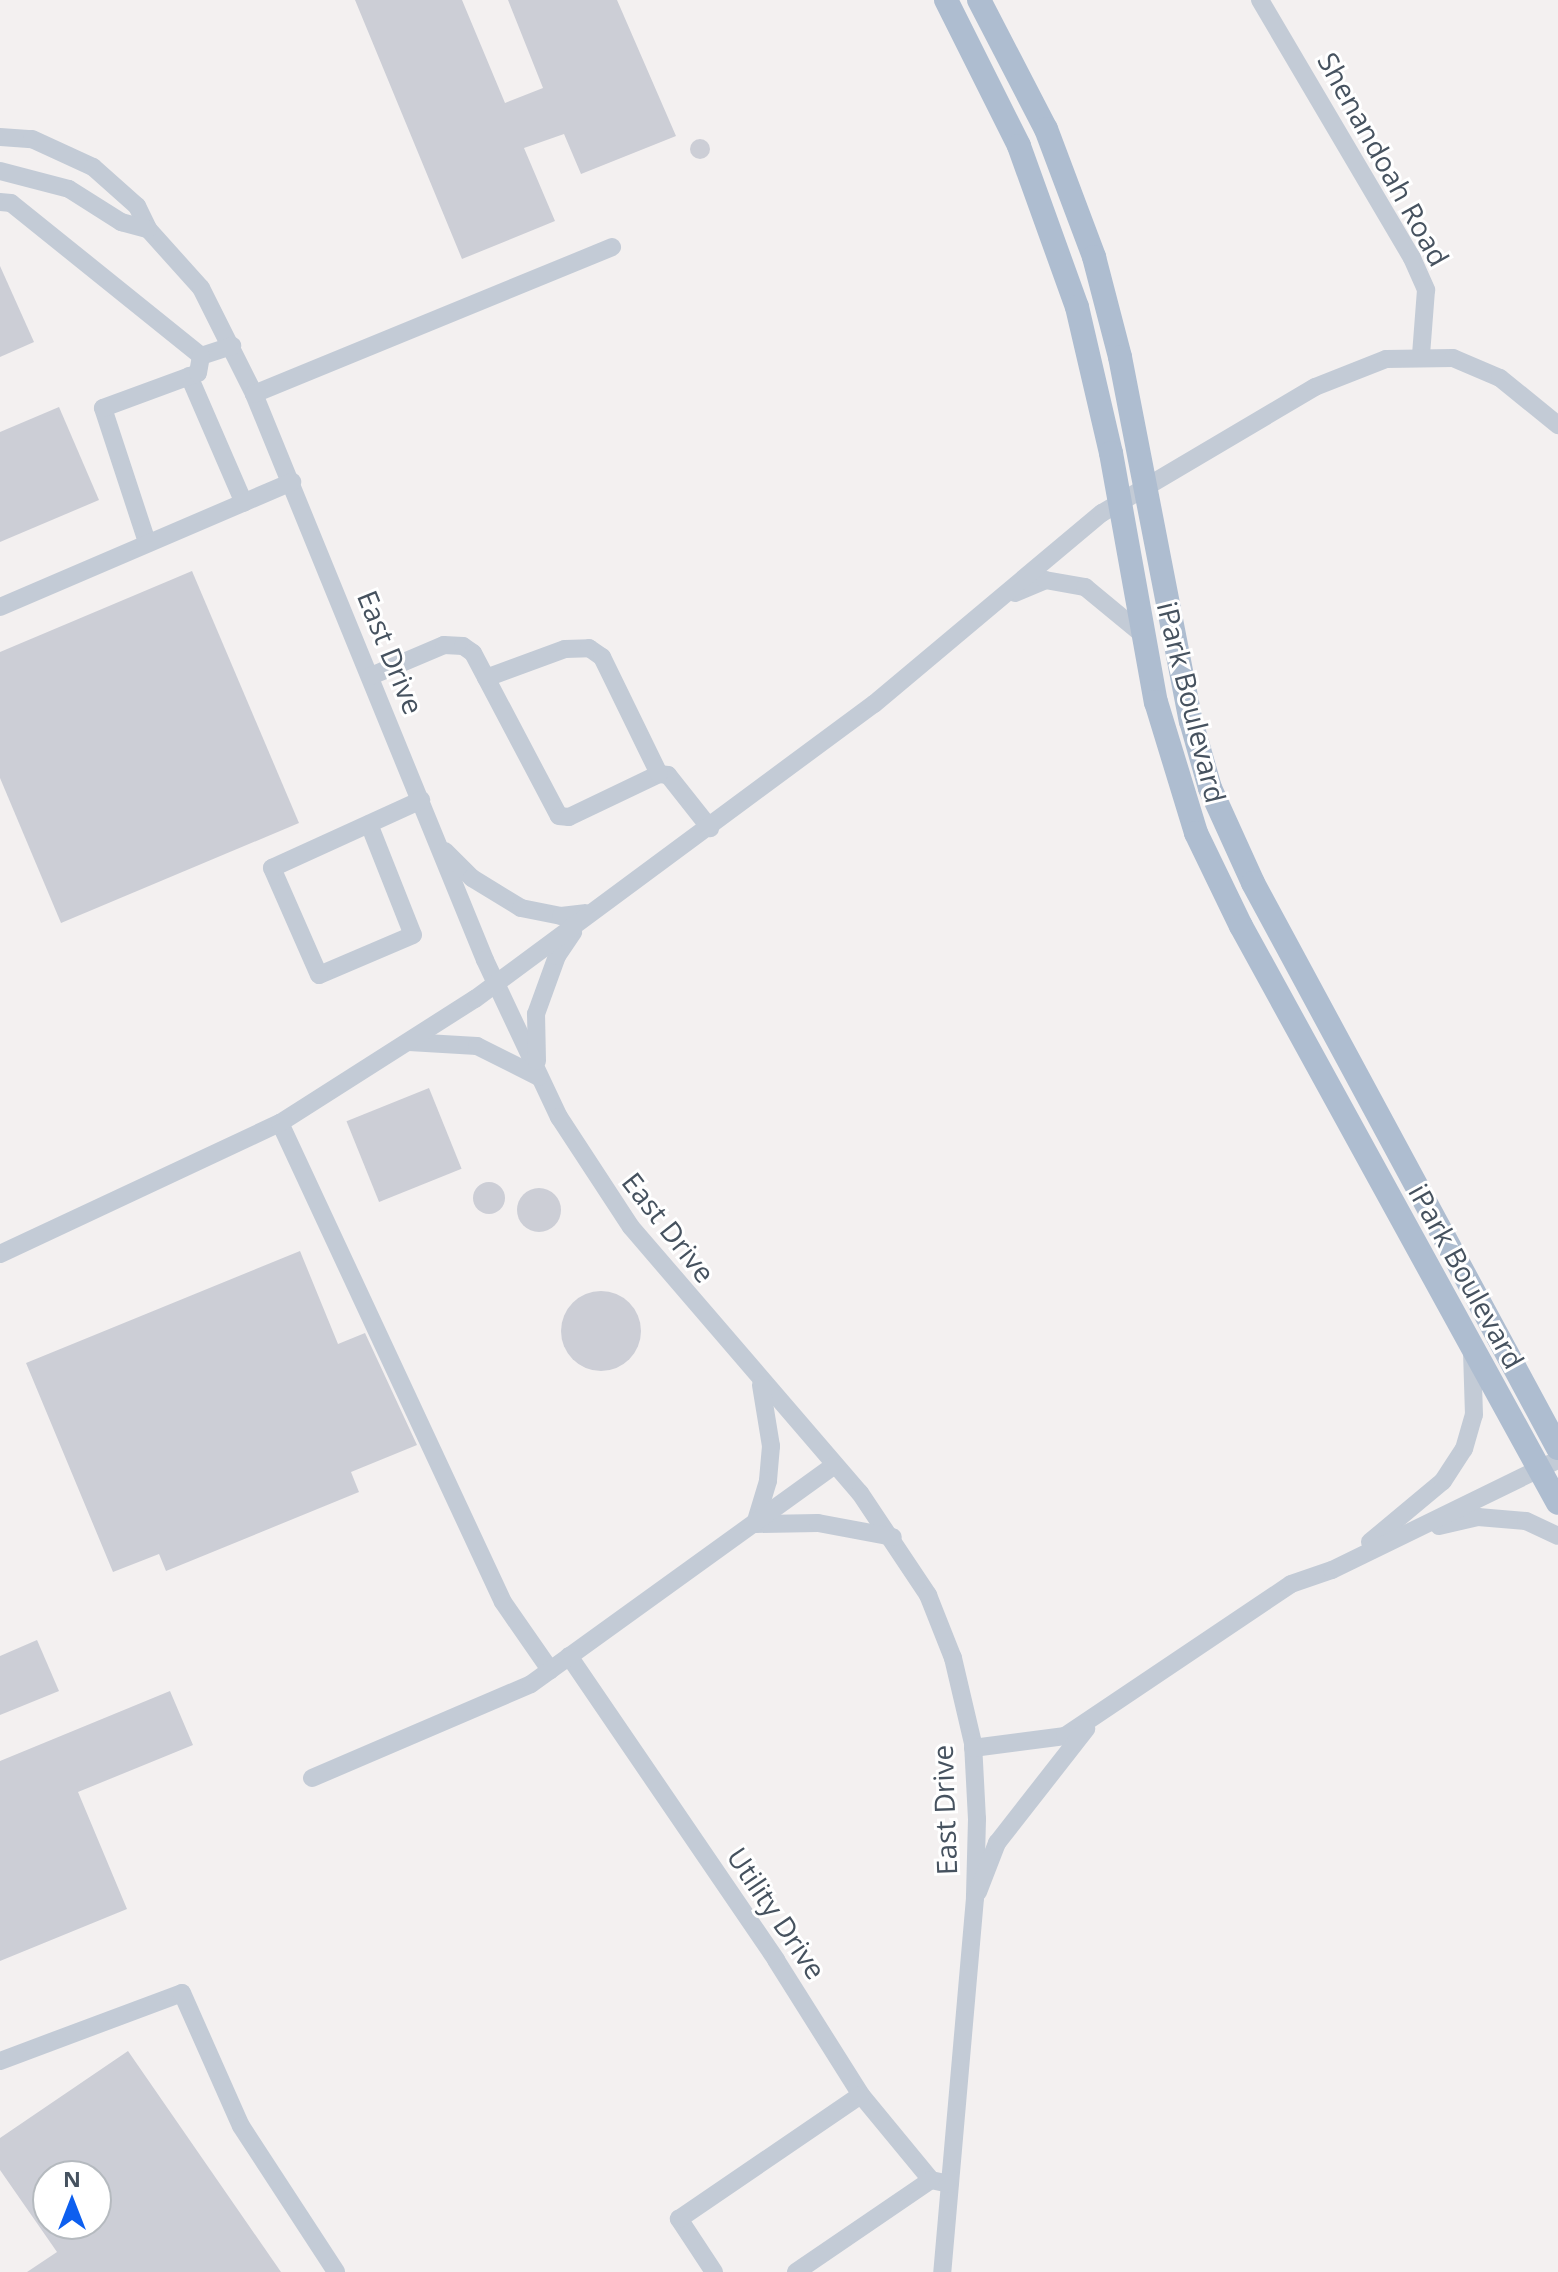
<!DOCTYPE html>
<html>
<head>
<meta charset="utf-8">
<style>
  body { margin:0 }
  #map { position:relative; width:1558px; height:2272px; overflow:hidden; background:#f3f0f0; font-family:"Open Sans",sans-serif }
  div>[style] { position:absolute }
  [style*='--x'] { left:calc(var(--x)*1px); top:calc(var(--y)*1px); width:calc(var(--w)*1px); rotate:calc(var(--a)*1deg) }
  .building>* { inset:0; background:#ccced6; transform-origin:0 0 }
  .round { border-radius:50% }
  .minor>* { height:18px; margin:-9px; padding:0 9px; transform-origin:9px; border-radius:9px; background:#c3cbd6 }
  .major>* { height:24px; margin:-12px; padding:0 12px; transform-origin:12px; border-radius:12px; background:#aebdd0 }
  span { translate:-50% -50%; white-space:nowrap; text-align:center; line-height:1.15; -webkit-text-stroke:6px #fff; paint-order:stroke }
  .street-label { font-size:28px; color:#46525f }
  .north { position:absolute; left:32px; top:2160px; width:80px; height:80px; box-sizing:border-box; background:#fff; border:2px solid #b5babf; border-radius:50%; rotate:0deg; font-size:22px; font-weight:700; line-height:32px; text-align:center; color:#46525f }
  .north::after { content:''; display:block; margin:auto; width:28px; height:36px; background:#0d5fef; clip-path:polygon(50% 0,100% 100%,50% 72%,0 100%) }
</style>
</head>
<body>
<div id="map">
  <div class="building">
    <i style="clip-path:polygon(355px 0,462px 0,505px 103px,543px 88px,508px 0,617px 0,676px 136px,581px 174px,564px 134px,524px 148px,555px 221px,462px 259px)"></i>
    <i class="round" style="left:690px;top:139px;width:20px;height:20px"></i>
    <i style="clip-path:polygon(0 266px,34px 342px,0 357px)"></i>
    <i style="clip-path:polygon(59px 407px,99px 500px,0 542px,0 432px)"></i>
    <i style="clip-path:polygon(192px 571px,299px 823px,61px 923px,0 778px,0 652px)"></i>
    <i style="left:429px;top:1088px;width:87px;height:89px;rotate:68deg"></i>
    <i class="round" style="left:473px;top:1182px;width:32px;height:32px"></i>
    <i class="round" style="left:517px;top:1188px;width:44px;height:44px"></i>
    <i style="clip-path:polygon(300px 1251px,338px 1344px,365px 1333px,417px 1445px,351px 1472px,359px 1492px,166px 1571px,159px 1554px,113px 1572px,26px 1363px)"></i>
    <i class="round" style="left:561px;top:1291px;width:80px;height:80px"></i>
    <i style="clip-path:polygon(37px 1640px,59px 1691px,0 1715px,0 1656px)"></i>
    <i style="clip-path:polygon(170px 1691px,193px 1745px,78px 1792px,127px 1909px,0 1961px,0 1761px)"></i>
    <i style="clip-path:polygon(evenodd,128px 2051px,281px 2272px,27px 2272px,57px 2252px,0 2170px,0 2138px,128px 2051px,48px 2176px,96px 2176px,96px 2224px,48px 2224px,48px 2176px)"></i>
  </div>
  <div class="minor">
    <i style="--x:1260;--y:0;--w:299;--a:59.5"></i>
    <i style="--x:1412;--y:258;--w:35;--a:66"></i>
    <i style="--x:1426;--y:290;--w:65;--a:94.4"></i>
    <i style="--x:0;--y:137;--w:32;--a:4"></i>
    <i style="--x:32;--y:139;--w:67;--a:24.7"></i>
    <i style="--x:93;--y:167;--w:59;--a:41.6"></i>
    <i style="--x:137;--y:206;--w:25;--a:64"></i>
    <i style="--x:148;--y:229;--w:79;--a:48.1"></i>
    <i style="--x:201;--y:288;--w:119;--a:63.4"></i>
    <i style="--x:254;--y:394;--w:611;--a:67.8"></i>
    <i style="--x:485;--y:960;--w:174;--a:64.8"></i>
    <i style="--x:559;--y:1117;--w:131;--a:56.8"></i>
    <i style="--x:631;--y:1227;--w:351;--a:49.3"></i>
    <i style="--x:860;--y:1493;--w:123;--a:56.3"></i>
    <i style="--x:928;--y:1595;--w:68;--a:68.4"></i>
    <i style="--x:953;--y:1658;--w:87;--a:76.8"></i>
    <i style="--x:973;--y:1743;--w:76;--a:87"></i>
    <i style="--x:977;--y:1819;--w:79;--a:91.5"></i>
    <i style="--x:975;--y:1898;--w:375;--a:95"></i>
    <i style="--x:0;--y:171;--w:71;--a:14.6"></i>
    <i style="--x:69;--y:189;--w:62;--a:32.4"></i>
    <i style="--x:121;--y:222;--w:28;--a:15"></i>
    <i style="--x:0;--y:202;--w:11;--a:5"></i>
    <i style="--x:11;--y:203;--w:244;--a:38.8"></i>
    <i style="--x:201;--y:356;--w:33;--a:-18"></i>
    <i style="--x:189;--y:376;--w:138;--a:66.6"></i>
    <i style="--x:254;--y:394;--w:387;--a:-22.3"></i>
    <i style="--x:147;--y:542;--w:141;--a:-108.2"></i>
    <i style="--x:103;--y:408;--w:101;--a:-20.2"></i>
    <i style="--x:198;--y:373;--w:17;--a:-80"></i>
    <i style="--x:1015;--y:593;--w:33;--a:-23"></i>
    <i style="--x:1045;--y:580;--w:41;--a:9.9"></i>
    <i style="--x:1085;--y:587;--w:74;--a:39.5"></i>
    <i style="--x:0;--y:607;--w:318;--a:-23.2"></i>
    <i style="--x:371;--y:676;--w:79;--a:-23"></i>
    <i style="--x:444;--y:645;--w:19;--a:3"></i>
    <i style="--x:463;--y:646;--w:12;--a:35"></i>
    <i style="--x:473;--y:653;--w:184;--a:62.2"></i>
    <i style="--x:559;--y:816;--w:10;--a:6"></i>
    <i style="--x:569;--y:817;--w:100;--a:-25.5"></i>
    <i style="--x:659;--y:774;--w:9;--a:6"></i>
    <i style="--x:668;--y:775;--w:68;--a:51.6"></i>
    <i style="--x:486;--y:678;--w:84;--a:-20.2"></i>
    <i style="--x:565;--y:649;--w:24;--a:-2"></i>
    <i style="--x:589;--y:648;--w:16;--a:35"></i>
    <i style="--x:602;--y:657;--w:130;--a:64"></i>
    <i style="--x:369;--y:824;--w:119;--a:68.4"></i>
    <i style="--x:413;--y:935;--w:102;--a:156.9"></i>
    <i style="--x:319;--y:975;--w:117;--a:-113.7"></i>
    <i style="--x:272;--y:868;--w:164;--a:-24.5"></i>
    <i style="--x:445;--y:851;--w:38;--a:45"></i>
    <i style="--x:472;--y:878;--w:57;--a:31.5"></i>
    <i style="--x:521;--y:908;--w:41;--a:11.3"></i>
    <i style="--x:561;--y:916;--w:24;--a:-7"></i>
    <i style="--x:409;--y:1042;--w:68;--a:3.4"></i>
    <i style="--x:477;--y:1046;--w:69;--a:26.6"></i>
    <i style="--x:537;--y:1061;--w:47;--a:-91.2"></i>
    <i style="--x:536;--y:1014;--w:62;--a:-70.1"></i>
    <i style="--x:557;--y:956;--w:29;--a:-56"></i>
    <i style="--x:280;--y:1123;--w:528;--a:65.04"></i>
    <i style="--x:503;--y:1602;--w:83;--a:55.3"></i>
    <i style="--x:0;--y:1254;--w:309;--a:-25.1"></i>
    <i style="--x:280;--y:1123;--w:231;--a:-32.5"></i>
    <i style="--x:475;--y:999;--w:496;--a:-36.5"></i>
    <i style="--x:874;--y:704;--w:297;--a:-40"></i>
    <i style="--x:1102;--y:513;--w:247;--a:-30.6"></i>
    <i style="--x:1315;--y:387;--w:76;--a:-21.5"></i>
    <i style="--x:1386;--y:359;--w:67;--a:-0.9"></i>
    <i style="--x:1453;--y:358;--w:51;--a:23.1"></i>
    <i style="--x:1500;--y:378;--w:75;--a:39"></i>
    <i style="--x:761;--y:1385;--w:62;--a:80.7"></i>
    <i style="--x:771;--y:1446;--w:35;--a:95"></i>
    <i style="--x:768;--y:1481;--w:45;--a:106.8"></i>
    <i style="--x:755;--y:1524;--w:63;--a:-0.9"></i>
    <i style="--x:818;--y:1523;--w:76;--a:10.6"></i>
    <i style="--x:1439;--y:1526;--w:40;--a:-13"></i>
    <i style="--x:1478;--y:1517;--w:48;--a:4.8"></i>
    <i style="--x:1526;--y:1521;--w:35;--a:25"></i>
    <i style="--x:1370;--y:1542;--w:95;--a:-39.9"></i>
    <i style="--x:1443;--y:1481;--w:38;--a:-57"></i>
    <i style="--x:1464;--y:1449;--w:35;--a:-74"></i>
    <i style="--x:1474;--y:1415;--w:62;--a:-91.8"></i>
    <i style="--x:569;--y:1656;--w:368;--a:55.7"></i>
    <i style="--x:776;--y:1960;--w:160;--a:57.8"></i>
    <i style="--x:861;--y:2095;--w:110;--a:50.5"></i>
    <i style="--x:931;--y:2180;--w:19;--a:12"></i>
    <i style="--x:973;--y:1748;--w:93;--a:-7.4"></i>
    <i style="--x:1065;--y:1736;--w:272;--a:-33.9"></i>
    <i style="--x:1291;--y:1584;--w:43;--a:-18.9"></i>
    <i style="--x:1332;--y:1570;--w:251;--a:-26"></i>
    <i style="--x:312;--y:1778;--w:238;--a:-23.2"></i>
    <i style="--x:531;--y:1684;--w:372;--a:-35.8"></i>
    <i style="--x:978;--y:1892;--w:53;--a:-68.8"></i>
    <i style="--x:997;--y:1843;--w:145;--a:-52"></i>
    <i style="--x:0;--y:2061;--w:194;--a:-20.5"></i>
    <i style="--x:182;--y:1993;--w:145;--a:66.1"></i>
    <i style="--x:241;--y:2126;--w:174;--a:56.9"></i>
    <i style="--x:714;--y:2272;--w:64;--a:-123.4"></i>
    <i style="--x:679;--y:2219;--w:220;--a:-34.3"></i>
    <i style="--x:796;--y:2272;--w:163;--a:-34.3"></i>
  </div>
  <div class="major">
    <i style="--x:946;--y:0;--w:163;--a:63.4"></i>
    <i style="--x:1019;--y:146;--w:171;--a:70.2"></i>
    <i style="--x:1077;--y:307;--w:150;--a:76.9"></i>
    <i style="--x:1111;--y:453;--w:253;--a:79.8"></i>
    <i style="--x:1156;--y:702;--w:137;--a:73"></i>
    <i style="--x:1196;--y:833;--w:103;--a:64.2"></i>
    <i style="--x:1241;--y:926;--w:658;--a:61.22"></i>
    <i style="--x:979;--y:0;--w:145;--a:62.6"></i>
    <i style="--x:1046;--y:129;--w:137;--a:69.4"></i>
    <i style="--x:1094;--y:257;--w:103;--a:75.4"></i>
    <i style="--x:1120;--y:357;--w:371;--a:79"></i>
    <i style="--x:1191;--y:721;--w:70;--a:74.2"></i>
    <i style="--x:1210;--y:788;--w:104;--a:65.6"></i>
    <i style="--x:1253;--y:883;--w:642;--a:61.64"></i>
  </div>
  <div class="street-label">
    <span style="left:1384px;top:159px;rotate:61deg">Shenandoah Road</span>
    <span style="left:391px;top:652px;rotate:68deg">East Drive</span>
    <span style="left:1192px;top:702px;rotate:76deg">iPark Boulevard</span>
    <span style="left:669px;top:1227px;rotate:52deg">East Drive</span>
    <span style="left:1467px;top:1276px;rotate:61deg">iPark Boulevard</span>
    <span style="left:944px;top:1810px;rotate:-92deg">East Drive</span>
    <span style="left:777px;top:1913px;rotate:56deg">Utility Drive</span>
  </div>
  <div class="north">N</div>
</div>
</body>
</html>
